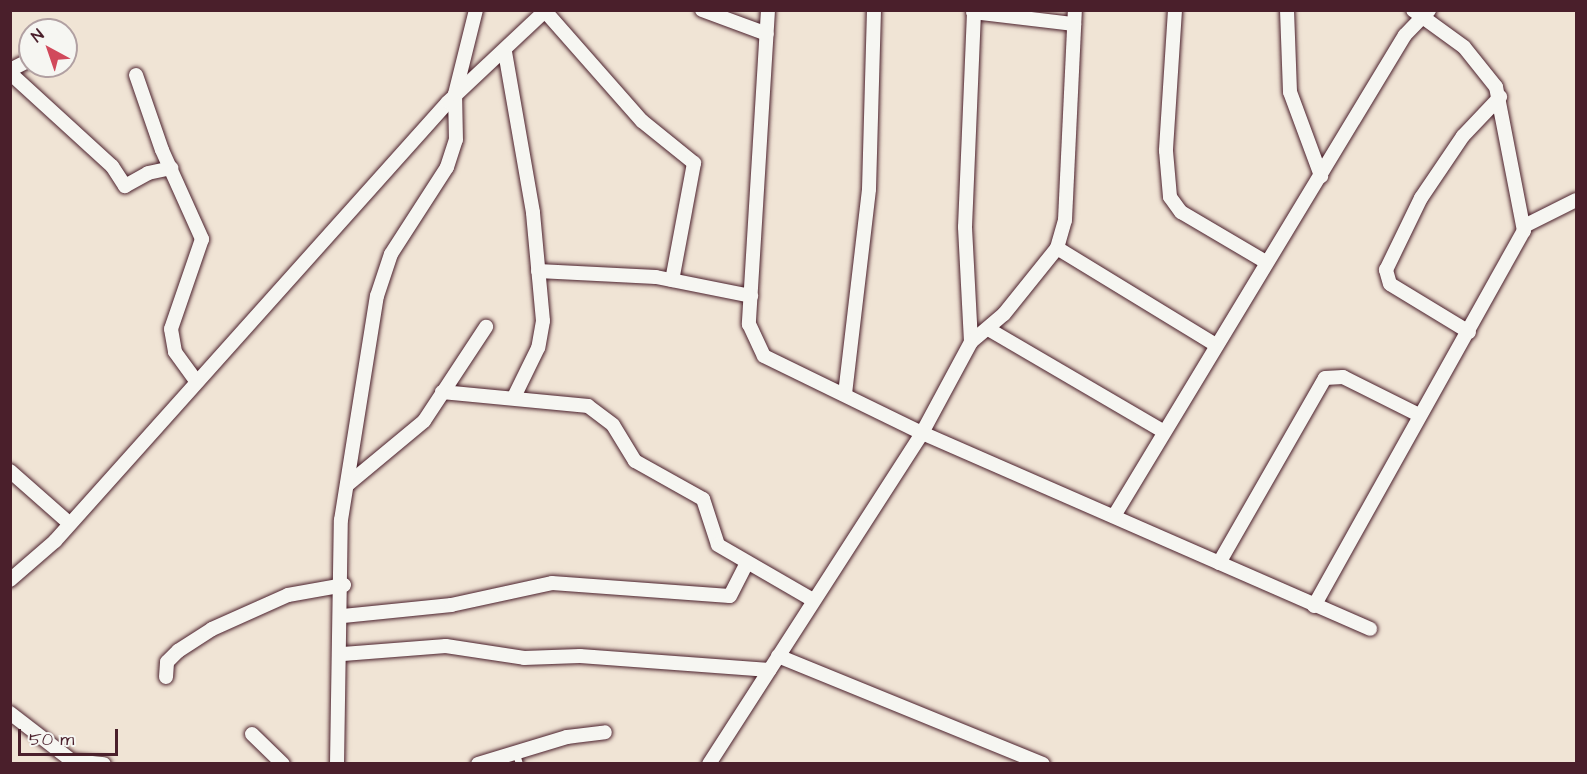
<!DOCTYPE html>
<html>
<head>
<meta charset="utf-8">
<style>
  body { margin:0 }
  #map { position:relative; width:1587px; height:774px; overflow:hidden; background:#f0e4d5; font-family:"Architects Daughter",sans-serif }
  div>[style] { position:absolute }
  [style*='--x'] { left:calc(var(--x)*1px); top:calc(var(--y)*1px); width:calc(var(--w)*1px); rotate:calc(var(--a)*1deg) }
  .roads { filter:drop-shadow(0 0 2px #4a1f2b) drop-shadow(0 0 2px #4a1f2b) }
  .lane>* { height:7px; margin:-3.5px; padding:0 3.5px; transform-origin:3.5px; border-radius:3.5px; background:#f6f6f2 }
  .street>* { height:14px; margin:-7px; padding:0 7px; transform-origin:7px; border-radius:7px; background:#f6f6f2 }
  span { translate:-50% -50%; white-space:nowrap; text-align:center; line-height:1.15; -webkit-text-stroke:4.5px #f6f6f2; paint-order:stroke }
  .frame { position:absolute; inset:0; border:12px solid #4a1f2b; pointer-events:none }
  .north { position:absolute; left:18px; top:18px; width:60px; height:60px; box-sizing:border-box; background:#f6f6f2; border:2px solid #b1a0a2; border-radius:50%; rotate:320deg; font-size:16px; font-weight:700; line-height:24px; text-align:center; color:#4a1f2b }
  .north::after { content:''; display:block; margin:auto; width:21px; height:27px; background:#d1495b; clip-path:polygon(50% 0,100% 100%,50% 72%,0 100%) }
  .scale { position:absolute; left:18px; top:729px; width:100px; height:27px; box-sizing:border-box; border:3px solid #4a1f2b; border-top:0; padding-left:8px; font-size:18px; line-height:21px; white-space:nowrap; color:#4a1f2b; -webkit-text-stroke:4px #f6f6f2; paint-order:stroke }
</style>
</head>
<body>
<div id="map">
  <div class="roads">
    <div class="lane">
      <i style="--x:515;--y:750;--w:15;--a:74"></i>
    </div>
    <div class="street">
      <i style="--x:702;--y:10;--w:69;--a:20.3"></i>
      <i style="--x:768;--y:10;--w:315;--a:93.5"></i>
      <i style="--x:749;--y:324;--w:35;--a:65"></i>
      <i style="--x:764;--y:356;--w:176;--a:26"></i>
      <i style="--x:922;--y:433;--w:489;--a:23.6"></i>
      <i style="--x:1175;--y:10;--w:141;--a:93.7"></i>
      <i style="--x:1166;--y:151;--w:46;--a:85"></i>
      <i style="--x:1170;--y:197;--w:19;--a:54"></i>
      <i style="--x:1181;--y:212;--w:99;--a:30.5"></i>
      <i style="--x:1287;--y:10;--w:82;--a:87.9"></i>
      <i style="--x:1290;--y:92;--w:90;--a:69.7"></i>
      <i style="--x:545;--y:11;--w:147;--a:48.6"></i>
      <i style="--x:642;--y:121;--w:67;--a:38.9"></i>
      <i style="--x:694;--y:163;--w:119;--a:100.6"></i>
      <i style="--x:973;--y:12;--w:102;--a:6.8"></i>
      <i style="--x:505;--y:52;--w:163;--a:80.1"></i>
      <i style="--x:533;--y:213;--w:108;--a:84.7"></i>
      <i style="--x:543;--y:321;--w:27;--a:100"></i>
      <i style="--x:538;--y:348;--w:55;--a:116.1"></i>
      <i style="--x:10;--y:70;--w:22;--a:-27"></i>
      <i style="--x:10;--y:73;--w:138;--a:42.4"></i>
      <i style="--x:112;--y:166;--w:24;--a:57"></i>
      <i style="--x:125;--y:186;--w:26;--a:-29"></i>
      <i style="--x:148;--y:173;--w:24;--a:-12"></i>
      <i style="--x:136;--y:75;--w:79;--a:70.9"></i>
      <i style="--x:162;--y:150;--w:98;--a:65.8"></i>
      <i style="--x:202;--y:239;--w:95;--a:109"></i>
      <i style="--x:171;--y:329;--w:23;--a:80"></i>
      <i style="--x:175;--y:352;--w:37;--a:54"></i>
      <i style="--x:1524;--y:226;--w:58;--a:-26.6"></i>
      <i style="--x:1057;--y:248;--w:184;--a:31.4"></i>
      <i style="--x:538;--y:271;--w:118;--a:2.9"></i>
      <i style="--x:656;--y:277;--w:97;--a:11.3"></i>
      <i style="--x:990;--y:330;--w:200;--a:30.3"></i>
      <i style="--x:1469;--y:332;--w:92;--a:-148.7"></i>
      <i style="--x:1390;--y:284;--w:15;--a:-106"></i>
      <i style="--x:1386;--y:270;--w:80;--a:-64.1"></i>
      <i style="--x:1421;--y:198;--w:75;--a:-55.9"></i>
      <i style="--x:1463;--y:136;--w:54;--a:-46.5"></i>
      <i style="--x:971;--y:342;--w:115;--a:-93"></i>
      <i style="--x:965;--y:227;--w:217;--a:-87.6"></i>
      <i style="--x:442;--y:392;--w:147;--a:5.5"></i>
      <i style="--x:588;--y:406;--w:31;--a:37"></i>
      <i style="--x:613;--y:425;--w:42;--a:58.6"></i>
      <i style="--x:635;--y:461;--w:78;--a:29.2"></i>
      <i style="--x:703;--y:499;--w:48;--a:71.9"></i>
      <i style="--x:718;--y:545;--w:110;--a:30.1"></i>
      <i style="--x:845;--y:394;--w:206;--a:-83.3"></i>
      <i style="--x:869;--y:189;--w:179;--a:-88.4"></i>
      <i style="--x:10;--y:471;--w:79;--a:41.4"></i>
      <i style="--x:347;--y:485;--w:100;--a:-39.7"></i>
      <i style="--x:424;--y:421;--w:113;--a:-56.6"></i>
      <i style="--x:1114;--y:516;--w:562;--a:-58.83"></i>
      <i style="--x:1405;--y:35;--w:35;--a:-46"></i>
      <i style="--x:1219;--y:563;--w:213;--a:-60.2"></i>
      <i style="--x:1325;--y:378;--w:18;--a:-3"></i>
      <i style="--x:1343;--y:377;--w:85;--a:26.6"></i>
      <i style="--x:10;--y:580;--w:60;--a:-40.9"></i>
      <i style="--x:55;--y:541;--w:589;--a:-48.16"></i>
      <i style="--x:448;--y:102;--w:134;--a:-43.2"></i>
      <i style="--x:1314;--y:606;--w:430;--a:-60.8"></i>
      <i style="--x:1524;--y:231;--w:147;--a:-101"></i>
      <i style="--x:1496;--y:87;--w:51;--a:-128.7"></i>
      <i style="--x:1464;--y:47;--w:63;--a:-144"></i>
      <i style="--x:343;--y:616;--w:109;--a:-5.8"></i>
      <i style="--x:451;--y:605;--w:103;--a:-12.3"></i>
      <i style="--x:552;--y:583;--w:178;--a:4.2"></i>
      <i style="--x:730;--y:596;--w:35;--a:-63"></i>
      <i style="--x:343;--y:654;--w:103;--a:-4.4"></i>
      <i style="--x:446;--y:646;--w:79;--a:8.7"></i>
      <i style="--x:524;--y:658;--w:56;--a:-2"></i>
      <i style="--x:580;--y:656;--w:190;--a:4.2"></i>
      <i style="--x:778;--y:656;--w:286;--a:22.2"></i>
      <i style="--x:166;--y:677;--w:15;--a:-86"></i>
      <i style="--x:167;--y:662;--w:16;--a:-45"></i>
      <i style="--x:178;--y:651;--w:40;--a:-32.9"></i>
      <i style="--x:212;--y:629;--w:83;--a:-24.1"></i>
      <i style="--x:288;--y:595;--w:57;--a:-10.1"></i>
      <i style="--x:10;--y:713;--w:83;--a:37.7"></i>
      <i style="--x:252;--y:734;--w:43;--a:44.1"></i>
      <i style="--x:73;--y:761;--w:31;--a:6"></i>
      <i style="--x:337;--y:764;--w:244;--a:-89.1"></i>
      <i style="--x:341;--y:520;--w:227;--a:-80.9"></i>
      <i style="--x:377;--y:296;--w:44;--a:-71.6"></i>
      <i style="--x:391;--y:254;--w:103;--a:-57.2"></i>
      <i style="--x:447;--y:167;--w:28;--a:-72"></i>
      <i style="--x:456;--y:140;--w:46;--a:-91.2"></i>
      <i style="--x:455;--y:94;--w:87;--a:-76"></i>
      <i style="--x:478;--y:764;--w:93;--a:-16.9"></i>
      <i style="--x:567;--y:737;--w:38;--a:-7"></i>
      <i style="--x:709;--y:764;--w:394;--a:-57.2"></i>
      <i style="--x:922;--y:433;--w:103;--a:-61.7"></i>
      <i style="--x:971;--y:342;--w:43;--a:-40.3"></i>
      <i style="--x:1004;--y:314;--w:85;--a:-51.2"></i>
      <i style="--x:1057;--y:248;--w:29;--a:-74"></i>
      <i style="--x:1065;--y:220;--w:210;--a:-87.3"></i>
    </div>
  </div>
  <div class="frame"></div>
  <div class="north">N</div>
  <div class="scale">50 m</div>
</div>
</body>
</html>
